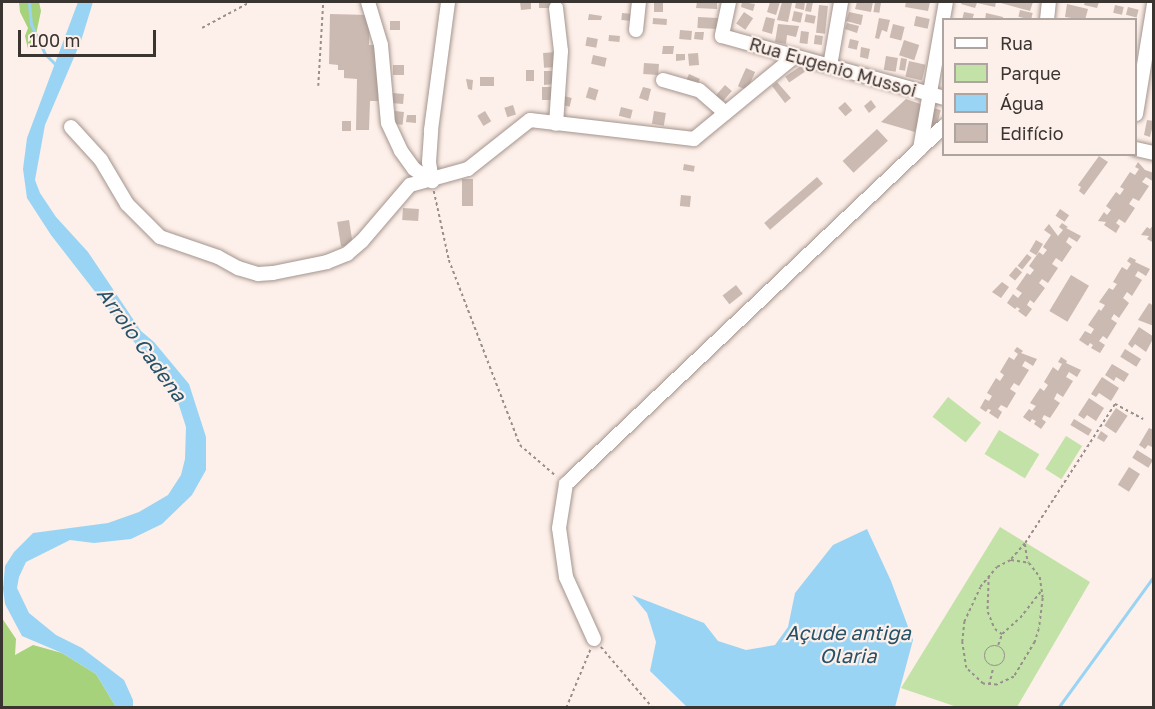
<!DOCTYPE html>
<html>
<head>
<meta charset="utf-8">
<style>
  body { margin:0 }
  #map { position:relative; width:1155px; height:709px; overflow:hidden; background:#fdefe9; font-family:"Golos Text",sans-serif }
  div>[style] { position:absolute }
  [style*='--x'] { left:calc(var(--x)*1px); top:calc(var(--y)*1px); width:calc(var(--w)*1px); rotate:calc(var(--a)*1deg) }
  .green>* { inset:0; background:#c2e2a7; transform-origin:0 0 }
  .forest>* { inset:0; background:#a5d27a }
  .water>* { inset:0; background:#99d4f4 }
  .stream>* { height:3px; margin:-1.5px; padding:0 1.5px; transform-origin:1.5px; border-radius:1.5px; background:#99d4f4 }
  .building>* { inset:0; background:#cabab2; transform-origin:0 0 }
  .path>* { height:1.5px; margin-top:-0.75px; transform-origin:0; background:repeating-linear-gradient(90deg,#988f8a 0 3px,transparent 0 6px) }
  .path>.ring { margin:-0.75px; padding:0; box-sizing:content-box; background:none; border:1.5px solid #988f8a; border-radius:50% }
  .roads { filter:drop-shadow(0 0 2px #a4948d) drop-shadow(0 0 2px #a4948d) }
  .minor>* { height:14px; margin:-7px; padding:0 7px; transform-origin:7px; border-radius:7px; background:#fff }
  span { translate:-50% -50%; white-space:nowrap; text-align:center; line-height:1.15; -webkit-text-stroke:4.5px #fdefe9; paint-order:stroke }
  .street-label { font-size:18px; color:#3b3532 }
  .water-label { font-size:20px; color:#255269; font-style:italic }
  .frame { position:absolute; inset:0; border:3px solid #3b3532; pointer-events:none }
  .legend { position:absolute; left:942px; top:18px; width:195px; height:138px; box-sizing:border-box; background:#fdefe9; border:2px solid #afa5a0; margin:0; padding:8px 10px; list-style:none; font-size:18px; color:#3b3532 }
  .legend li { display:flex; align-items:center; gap:12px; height:30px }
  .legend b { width:30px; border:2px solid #afa5a0 }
  .scale { position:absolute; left:18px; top:30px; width:138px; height:27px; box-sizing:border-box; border:3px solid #3b3532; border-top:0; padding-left:8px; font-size:18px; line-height:21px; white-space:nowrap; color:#3b3532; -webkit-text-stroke:4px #fdefe9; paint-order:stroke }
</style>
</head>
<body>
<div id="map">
  <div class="green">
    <i style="left:948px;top:397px;width:42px;height:25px;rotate:38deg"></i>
    <i style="left:999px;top:430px;width:47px;height:28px;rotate:31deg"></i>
    <i style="left:1066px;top:436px;width:19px;height:39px;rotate:32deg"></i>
    <i style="clip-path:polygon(1000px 527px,1090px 582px,1017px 707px,957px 707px,901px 688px)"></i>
  </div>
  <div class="forest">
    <i style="clip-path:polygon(19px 2px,39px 2px,41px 11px,34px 44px,28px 49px,25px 36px,28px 28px,20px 12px)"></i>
    <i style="clip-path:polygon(2px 618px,16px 639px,15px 655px,33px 645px,62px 653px,96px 674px,116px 707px,2px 707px)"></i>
  </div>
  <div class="water">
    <i style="clip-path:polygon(78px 2px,93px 2px,81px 41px,45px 125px,35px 180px,40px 193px,56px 217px,88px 252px,141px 331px,154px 342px,189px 384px,206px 437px,206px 470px,192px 495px,162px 524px,131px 539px,94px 543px,70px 540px,26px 562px,19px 577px,17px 588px,29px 613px,56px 635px,82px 648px,124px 680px,133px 700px,133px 707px,116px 707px,96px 674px,62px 653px,22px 636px,5px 604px,3px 589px,5px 566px,14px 552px,33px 533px,108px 523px,139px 512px,168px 495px,181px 475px,185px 459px,186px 427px,176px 396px,51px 235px,27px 198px,23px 169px,27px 138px)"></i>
    <i style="clip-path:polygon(867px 529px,891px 581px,913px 640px,895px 707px,687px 707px,650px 671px,656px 642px,647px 613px,632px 595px,704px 623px,718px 641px,746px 650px,775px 645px,788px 627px,795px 593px,833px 545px)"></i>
  </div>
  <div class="stream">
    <i style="--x:29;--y:2;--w:22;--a:85"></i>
    <i style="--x:31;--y:24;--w:33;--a:65"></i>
    <i style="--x:45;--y:54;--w:16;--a:45"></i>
    <i style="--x:1058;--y:708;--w:163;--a:-54"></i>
  </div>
  <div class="building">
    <i style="clip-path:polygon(520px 2px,531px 2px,531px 9px,521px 10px)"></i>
    <i style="left:539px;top:2px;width:11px;height:6px"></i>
    <i style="left:654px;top:2px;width:9px;height:10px"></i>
    <i style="clip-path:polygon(697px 2px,717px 2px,717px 9px,696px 8px)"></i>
    <i style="clip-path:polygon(742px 2px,755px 4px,753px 11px,741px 7px)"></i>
    <i style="clip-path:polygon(770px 2px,780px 2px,776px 15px,767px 12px)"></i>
    <i style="clip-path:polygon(782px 2px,792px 3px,788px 22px,777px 20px)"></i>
    <i style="clip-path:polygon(796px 2px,805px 2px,804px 10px,795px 8px)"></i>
    <i style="clip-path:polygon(807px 2px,813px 2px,811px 12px,805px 11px)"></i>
    <i style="clip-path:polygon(857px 2px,873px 2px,871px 12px,855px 9px)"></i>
    <i style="left:875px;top:2px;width:6px;height:10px;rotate:9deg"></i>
    <i style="clip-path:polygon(906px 2px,930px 2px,928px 11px,905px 7px)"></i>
    <i style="clip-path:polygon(962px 2px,996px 2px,995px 7px,977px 3px,975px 8px,961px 4px)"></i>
    <i style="clip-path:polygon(997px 2px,1033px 2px,1030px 11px)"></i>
    <i style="clip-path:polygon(1085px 2px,1099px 2px,1097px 8px,1084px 5px)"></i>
    <i style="clip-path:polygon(1067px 4px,1088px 9px,1085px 20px,1065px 17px)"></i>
    <i style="left:819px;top:5px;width:9px;height:28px;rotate:6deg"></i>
    <i style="left:1115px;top:5px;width:9px;height:8px;rotate:13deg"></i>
    <i style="left:1128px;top:7px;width:11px;height:8px;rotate:15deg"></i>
    <i style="left:1020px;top:10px;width:13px;height:7px;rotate:13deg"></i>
    <i style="left:794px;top:11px;width:9px;height:10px;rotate:13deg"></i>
    <i style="left:744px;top:12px;width:11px;height:14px;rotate:34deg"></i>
    <i style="clip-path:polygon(849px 12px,863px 15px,861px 25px,846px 21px)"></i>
    <i style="clip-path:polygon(964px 12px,974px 14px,972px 20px,962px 20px)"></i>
    <i style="left:622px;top:13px;width:11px;height:7px;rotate:5deg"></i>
    <i style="clip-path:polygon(986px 13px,1003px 17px,1003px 20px,985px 20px)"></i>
    <i style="clip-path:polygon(330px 14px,370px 15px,369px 45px,380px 45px,378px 101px,370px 101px,369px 130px,356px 130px,357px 79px,344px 78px,344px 70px,338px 70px,338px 65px,329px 64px)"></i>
    <i style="clip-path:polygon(589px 14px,602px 16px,601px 20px,588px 20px)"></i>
    <i style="left:806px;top:14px;width:10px;height:8px;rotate:11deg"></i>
    <i style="left:916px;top:16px;width:14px;height:10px;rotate:12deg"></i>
    <i style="left:698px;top:17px;width:20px;height:11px;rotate:3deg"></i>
    <i style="clip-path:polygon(766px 17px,775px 19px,772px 34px,762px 31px)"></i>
    <i style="left:653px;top:18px;width:14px;height:6px;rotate:4deg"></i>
    <i style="clip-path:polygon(879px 18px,890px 20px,887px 32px,882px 30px,879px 39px,875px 38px)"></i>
    <i style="left:390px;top:21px;width:10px;height:9px"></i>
    <i style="clip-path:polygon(847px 23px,859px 26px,857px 33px,845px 29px)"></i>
    <i style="clip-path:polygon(778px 24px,799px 26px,796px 37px,787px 35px,786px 44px,775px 42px)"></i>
    <i style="left:893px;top:24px;width:12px;height:14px;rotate:14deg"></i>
    <i style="left:680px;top:30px;width:12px;height:9px;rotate:5deg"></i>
    <i style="left:801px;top:31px;width:8px;height:12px;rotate:7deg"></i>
    <i style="clip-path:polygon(695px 32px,704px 32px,703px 40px,694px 39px)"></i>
    <i style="left:609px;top:35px;width:11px;height:6px;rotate:5deg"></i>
    <i style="left:815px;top:35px;width:8px;height:9px;rotate:7deg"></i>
    <i style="left:587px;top:37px;width:11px;height:9px;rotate:10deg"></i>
    <i style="left:850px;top:39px;width:9px;height:9px;rotate:13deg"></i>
    <i style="left:904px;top:40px;width:16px;height:16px;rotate:18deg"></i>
    <i style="clip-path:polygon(663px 46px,674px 46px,673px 54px,662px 54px)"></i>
    <i style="clip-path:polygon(861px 47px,870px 49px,868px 59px,860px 57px)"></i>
    <i style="left:556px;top:52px;width:15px;height:13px;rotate:86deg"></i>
    <i style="left:698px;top:53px;width:12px;height:10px;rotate:85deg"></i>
    <i style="clip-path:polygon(676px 54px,685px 54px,685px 60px,676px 61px)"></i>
    <i style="left:593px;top:55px;width:14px;height:9px;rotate:12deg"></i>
    <i style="left:886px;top:56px;width:12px;height:14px;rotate:9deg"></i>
    <i style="left:901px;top:58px;width:6px;height:12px;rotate:9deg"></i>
    <i style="left:909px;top:61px;width:17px;height:16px;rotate:13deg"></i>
    <i style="left:644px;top:63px;width:15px;height:11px;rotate:4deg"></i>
    <i style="left:393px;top:65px;width:11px;height:10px"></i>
    <i style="left:801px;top:66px;width:7px;height:19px;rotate:56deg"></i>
    <i style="left:746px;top:68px;width:10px;height:20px;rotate:24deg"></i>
    <i style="left:526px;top:70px;width:8px;height:11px"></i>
    <i style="clip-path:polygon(544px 71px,552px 71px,553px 84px,544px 85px)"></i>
    <i style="left:689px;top:74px;width:12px;height:9px;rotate:24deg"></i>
    <i style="left:494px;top:77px;width:9px;height:14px;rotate:90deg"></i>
    <i style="clip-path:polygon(466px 79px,473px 80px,472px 90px,468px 89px)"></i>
    <i style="clip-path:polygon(777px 82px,791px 98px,785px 103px,772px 86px)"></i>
    <i style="left:725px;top:85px;width:9px;height:15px;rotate:41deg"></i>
    <i style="left:542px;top:87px;width:10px;height:13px"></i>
    <i style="left:589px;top:87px;width:10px;height:11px;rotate:17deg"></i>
    <i style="clip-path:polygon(643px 87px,651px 89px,648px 101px,639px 98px)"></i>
    <i style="left:392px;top:93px;width:12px;height:10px;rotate:5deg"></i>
    <i style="left:564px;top:96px;width:8px;height:9px;rotate:14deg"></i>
    <i style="clip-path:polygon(906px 99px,923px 105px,915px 132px,881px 122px)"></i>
    <i style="clip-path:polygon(871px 100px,876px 107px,869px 113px,864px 106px)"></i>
    <i style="left:845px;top:102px;width:11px;height:9px;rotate:49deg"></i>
    <i style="left:513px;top:105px;width:10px;height:9px;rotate:73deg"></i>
    <i style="left:621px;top:107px;width:12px;height:9px;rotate:14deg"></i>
    <i style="left:933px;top:108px;width:8px;height:21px;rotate:14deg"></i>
    <i style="left:395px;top:111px;width:9px;height:13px;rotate:6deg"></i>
    <i style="left:485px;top:111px;width:12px;height:9px;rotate:59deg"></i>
    <i style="left:654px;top:111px;width:12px;height:13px;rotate:9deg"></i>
    <i style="clip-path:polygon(407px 115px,416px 115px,416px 123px,406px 122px)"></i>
    <i style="clip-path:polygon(1147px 120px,1154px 121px,1150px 137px,1144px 135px)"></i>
    <i style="left:342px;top:121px;width:9px;height:10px"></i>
    <i style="left:877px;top:129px;width:16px;height:47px;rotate:47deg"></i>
    <i style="clip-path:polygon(1099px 156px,1108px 162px,1084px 195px,1079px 191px,1081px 187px,1078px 185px)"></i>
    <i style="clip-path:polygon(1138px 162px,1145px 170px,1154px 173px,1154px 182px,1146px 177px,1142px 182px,1149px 186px,1139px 201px,1133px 198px,1129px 204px,1135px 208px,1125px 223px,1119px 219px,1116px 223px,1120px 226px,1116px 233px,1104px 225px,1106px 222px,1098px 221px,1104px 212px,1107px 215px,1111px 210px,1106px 206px,1116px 192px,1120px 195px,1124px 189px,1120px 187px,1130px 172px,1135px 175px,1139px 169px,1135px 167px)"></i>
    <i style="left:684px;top:164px;width:11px;height:6px;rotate:10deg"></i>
    <i style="left:817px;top:177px;width:9px;height:70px;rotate:49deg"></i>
    <i style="left:462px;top:179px;width:11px;height:27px"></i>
    <i style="left:681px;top:195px;width:10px;height:11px;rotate:6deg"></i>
    <i style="left:403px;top:208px;width:16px;height:12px;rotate:4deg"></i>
    <i style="left:1060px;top:209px;width:11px;height:8px;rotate:34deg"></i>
    <i style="left:349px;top:220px;width:25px;height:12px;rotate:81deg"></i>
    <i style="clip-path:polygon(1062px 223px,1068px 227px,1066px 228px,1081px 236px,1077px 242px,1069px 237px,1066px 242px,1072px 247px,1062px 262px,1056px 258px,1052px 264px,1058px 268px,1048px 283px,1042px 279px,1039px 283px,1045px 288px,1034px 303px,1030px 300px,1027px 305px,1032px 309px,1026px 317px,1018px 311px,1020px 309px,1017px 307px,1015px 309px,1007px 303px,1013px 294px,1018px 298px,1022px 293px,1016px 289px,1027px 273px,1030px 275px,1034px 270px,1029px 266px,1039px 252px,1043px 255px,1047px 250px,1043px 247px,1051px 235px,1044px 230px,1049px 224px,1058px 236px,1063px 230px,1059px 227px)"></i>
    <i style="clip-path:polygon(1154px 224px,1154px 243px,1147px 239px,1149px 236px,1141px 235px,1147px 227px,1150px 229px)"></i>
    <i style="left:1036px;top:240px;width:8px;height:13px;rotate:30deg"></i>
    <i style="left:1027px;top:254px;width:6px;height:15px;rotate:39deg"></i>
    <i style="clip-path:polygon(1130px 257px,1136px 260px,1135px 262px,1150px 269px,1146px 276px,1138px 271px,1135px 276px,1142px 280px,1132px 296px,1127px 292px,1123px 298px,1129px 303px,1119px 318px,1114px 314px,1111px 319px,1117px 323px,1107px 339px,1103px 336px,1099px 341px,1105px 345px,1100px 353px,1091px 348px,1093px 345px,1090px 343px,1088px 346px,1079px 340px,1085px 331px,1091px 334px,1094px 329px,1088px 325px,1099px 309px,1101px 311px,1105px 305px,1099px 302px,1109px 288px,1113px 290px,1117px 284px,1113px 282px,1122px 267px,1127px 270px,1131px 264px,1127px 261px)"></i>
    <i style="left:1016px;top:267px;width:8px;height:11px;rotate:40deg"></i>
    <i style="left:1071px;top:275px;width:21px;height:42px;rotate:31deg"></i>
    <i style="clip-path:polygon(1002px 282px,1009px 287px,1001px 298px,992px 292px)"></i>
    <i style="left:736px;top:285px;width:11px;height:17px;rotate:52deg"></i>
    <i style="clip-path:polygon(1149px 303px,1154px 306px,1154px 326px,1138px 320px)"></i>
    <i style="clip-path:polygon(1139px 327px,1154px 337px,1146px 352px,1135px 344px,1132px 348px,1128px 344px)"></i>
    <i style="clip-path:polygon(1017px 347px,1023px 351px,1021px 353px,1037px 359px,1033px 366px,1025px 361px,1022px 366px,1029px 370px,1019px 386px,1014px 383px,1010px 389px,1016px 393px,1007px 408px,1001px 405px,998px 409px,1002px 412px,998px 419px,989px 413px,991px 410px,988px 409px,986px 412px,980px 408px,985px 399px,989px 401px,992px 396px,987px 393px,996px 378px,1000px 381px,1004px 375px,1000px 372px,1009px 357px,1014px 360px,1018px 354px,1014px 351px)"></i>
    <i style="left:1125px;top:349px;width:19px;height:9px;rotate:32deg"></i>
    <i style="clip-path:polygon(1061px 357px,1067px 361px,1066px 363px,1081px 370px,1077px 377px,1069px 372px,1066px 377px,1073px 381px,1063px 397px,1057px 393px,1054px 399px,1060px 403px,1050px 418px,1044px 415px,1042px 419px,1046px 422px,1041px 429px,1034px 424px,1036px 421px,1032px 419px,1030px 422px,1023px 417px,1029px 409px,1032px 411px,1036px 406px,1030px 403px,1040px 388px,1044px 391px,1048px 385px,1044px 382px,1053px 367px,1058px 371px,1062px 364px,1058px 362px)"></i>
    <i style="clip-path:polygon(1112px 364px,1129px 374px,1124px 382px,1116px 377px,1114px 381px,1105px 375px)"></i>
    <i style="clip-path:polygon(1102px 377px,1119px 388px,1111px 401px,1099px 393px,1096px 397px,1091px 394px)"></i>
    <i style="clip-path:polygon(1089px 398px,1104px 408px,1096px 421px,1087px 415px,1084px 419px,1078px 415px)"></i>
    <i style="left:1116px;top:408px;width:14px;height:21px;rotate:34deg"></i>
    <i style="left:1074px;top:419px;width:21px;height:7px;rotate:31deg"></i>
    <i style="clip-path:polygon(1149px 428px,1154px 430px,1154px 448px,1148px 445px,1145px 449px,1139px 445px)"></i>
    <i style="clip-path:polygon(1101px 431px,1108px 436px,1104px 442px,1097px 438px)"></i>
    <i style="left:1137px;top:450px;width:19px;height:9px;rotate:32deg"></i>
    <i style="left:1129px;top:467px;width:13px;height:21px;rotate:32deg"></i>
  </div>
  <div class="path">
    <i style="--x:202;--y:28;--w:55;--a:-28.4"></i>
    <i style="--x:318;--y:86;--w:84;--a:-86.6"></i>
    <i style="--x:434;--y:191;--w:71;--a:77.7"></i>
    <i style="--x:449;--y:260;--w:198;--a:69"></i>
    <i style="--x:520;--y:445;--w:48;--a:40.7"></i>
    <i style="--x:1025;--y:544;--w:19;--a:81"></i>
    <i style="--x:1011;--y:559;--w:21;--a:-49"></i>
    <i style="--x:1025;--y:543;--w:166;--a:-57.1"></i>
    <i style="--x:1115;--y:404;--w:32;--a:28"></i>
    <i style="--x:1011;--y:560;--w:18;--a:9"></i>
    <i style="--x:1029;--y:563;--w:18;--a:52"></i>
    <i style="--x:1040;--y:577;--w:21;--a:82"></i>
    <i style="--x:1043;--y:598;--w:31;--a:97"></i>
    <i style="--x:1039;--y:629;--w:14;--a:107"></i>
    <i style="--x:1035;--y:642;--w:41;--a:121"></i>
    <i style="--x:1014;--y:677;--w:19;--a:155"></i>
    <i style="--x:997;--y:685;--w:14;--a:-176"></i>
    <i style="--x:983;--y:684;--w:23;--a:-137"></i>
    <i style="--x:966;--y:668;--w:26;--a:-99"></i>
    <i style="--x:962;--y:642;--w:20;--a:-84"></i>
    <i style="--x:964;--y:622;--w:38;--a:-65"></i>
    <i style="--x:980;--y:587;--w:26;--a:-50"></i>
    <i style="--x:997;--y:567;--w:16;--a:-27"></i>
    <i style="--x:989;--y:576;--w:36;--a:92"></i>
    <i style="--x:988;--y:612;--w:18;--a:68"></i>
    <i style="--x:995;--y:629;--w:9;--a:36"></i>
    <i style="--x:1002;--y:634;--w:24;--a:-42"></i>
    <i style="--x:1020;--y:618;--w:34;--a:-52"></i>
    <i style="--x:998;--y:645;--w:12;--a:-70"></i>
    <i class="ring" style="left:985px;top:646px;width:18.5px;height:18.5px"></i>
    <i style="--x:601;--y:647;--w:80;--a:49.6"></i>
    <i style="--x:989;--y:685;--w:18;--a:-77"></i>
    <i style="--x:566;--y:708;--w:63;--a:-67.5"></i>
  </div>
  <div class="roads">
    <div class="minor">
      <i style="--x:368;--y:2;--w:45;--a:73.2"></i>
      <i style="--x:381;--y:45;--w:78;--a:84.9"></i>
      <i style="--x:388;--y:123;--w:31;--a:65"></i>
      <i style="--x:401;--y:151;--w:22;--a:54"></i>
      <i style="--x:414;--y:169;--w:22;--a:34"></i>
      <i style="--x:729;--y:2;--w:35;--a:102"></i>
      <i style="--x:722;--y:36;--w:230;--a:15.6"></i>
      <i style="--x:556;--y:8;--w:43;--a:83.4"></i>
      <i style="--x:561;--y:51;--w:73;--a:93.9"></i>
      <i style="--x:1047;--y:20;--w:18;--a:-84"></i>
      <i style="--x:636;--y:30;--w:28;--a:-84"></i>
      <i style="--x:830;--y:66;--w:65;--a:-80.2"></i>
      <i style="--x:663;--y:80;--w:37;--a:16"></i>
      <i style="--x:699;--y:90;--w:35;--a:41"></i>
      <i style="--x:1136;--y:114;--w:111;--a:-80.7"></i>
      <i style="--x:71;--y:127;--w:45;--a:47.7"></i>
      <i style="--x:101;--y:160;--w:51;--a:59.4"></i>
      <i style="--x:127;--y:204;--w:47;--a:45"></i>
      <i style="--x:160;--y:237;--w:61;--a:19"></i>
      <i style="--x:218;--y:257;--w:23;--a:29"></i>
      <i style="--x:238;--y:268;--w:21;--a:17"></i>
      <i style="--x:258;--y:274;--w:15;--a:-4"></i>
      <i style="--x:273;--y:273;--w:55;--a:-11.5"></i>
      <i style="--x:327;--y:262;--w:22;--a:-22"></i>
      <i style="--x:347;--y:254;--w:20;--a:-41"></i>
      <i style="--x:362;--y:241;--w:74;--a:-49.4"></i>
      <i style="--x:410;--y:185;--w:60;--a:-15.4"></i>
      <i style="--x:468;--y:169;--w:79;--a:-38.3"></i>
      <i style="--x:530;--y:120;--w:165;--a:6.6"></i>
      <i style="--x:694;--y:139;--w:131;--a:-39.4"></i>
      <i style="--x:920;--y:149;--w:149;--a:-80"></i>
      <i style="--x:1136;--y:149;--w:18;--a:13"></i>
      <i style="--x:432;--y:181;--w:19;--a:-99"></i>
      <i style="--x:429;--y:162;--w:32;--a:-86"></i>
      <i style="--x:431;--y:130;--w:129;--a:-82.4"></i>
      <i style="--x:594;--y:639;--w:68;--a:-114.3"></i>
      <i style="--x:566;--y:577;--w:49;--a:-98.1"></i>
      <i style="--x:559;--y:528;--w:45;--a:-81"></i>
      <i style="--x:566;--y:484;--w:521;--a:-43.44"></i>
    </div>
  </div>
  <div class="street-label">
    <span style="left:833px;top:67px;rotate:16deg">Rua Eugenio Mussoi</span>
  </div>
  <div class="water-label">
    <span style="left:142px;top:344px;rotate:54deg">Arroio Cadena</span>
    <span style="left:848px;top:644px">Açude antiga<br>Olaria</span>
  </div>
  <div class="frame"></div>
  <ul class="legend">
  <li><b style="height:8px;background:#fff"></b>Rua</li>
  <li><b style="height:16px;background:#c2e2a7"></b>Parque</li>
  <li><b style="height:16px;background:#99d4f4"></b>Água</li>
  <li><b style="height:16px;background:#cabab2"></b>Edifício</li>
  </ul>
  <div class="scale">100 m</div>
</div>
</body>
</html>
